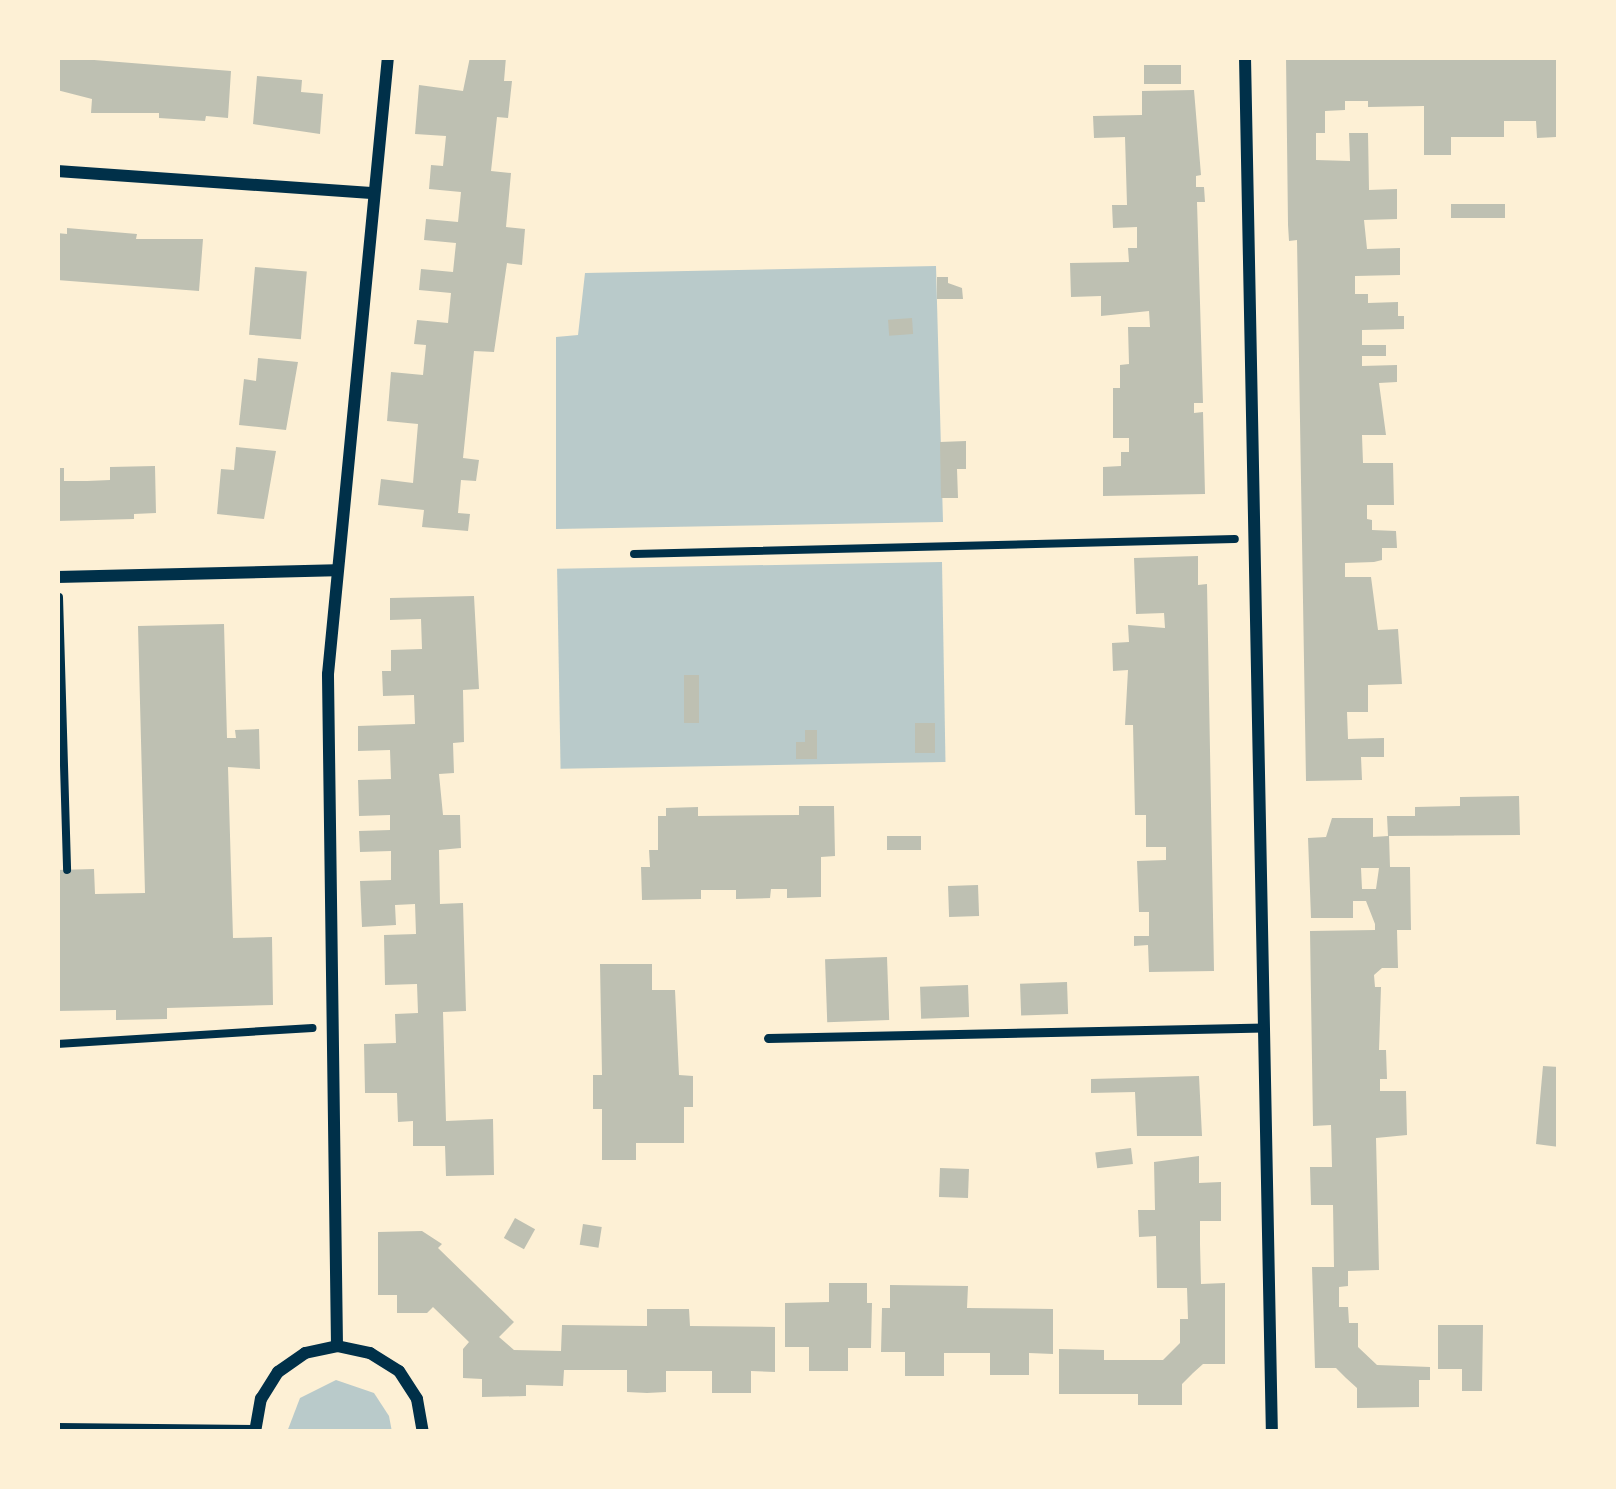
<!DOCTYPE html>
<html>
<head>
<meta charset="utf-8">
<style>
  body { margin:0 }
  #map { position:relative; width:1616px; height:1489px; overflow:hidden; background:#fdf0d5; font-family:Overpass,sans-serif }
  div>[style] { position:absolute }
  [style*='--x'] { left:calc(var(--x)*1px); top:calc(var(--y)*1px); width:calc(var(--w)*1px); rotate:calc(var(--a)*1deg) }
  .green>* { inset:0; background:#b9caca; transform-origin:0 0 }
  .building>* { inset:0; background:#bec0b2; transform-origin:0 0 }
  .path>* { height:8px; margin:-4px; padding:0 4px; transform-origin:4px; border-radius:4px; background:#003049 }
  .service>* { height:9px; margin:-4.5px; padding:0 4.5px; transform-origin:4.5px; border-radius:4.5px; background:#003049 }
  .minor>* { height:12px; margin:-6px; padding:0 6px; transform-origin:6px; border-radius:6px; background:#003049 }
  span { translate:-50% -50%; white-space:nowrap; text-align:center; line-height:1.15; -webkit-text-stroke:12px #fdf0d5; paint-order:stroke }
  .frame { position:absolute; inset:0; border:60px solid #fdf0d5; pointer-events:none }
</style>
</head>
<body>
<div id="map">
  <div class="green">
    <i style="clip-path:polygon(936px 266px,943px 522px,556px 529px,556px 337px,578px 335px,585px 273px)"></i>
    <i style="left:942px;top:562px;width:200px;height:385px;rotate:89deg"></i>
    <i style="clip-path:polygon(336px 1380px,374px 1393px,389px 1416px,392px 1432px,287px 1432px,300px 1398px)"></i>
  </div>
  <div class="building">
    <i style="clip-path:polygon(57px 57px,231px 71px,228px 118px,206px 116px,205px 121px,159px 118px,159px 113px,91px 113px,92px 99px,57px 90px)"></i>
    <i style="clip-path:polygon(470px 57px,506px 57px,504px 81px,512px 81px,508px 118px,497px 117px,491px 171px,511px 173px,506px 227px,525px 229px,522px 265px,507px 263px,494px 352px,474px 351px,463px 458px,479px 460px,476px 481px,461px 480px,458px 513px,470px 514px,468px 531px,422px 527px,424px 510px,378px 505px,381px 479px,413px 483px,418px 424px,387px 421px,391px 372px,423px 375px,426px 345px,414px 344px,417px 320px,448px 323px,451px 293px,419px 290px,421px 269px,453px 272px,456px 243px,424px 240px,426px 219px,458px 222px,461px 192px,429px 189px,431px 165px,443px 166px,446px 136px,415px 134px,419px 85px,463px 91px)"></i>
    <i style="clip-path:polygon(1286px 57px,1559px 57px,1556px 137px,1537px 138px,1536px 121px,1504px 121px,1504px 137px,1451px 137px,1451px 155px,1424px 155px,1424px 106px,1368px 107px,1368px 101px,1345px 101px,1345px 110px,1325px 111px,1325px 133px,1316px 133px,1316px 160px,1350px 161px,1349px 133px,1368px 133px,1369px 190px,1397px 189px,1397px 219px,1364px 220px,1367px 249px,1400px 248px,1400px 275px,1355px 276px,1355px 294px,1368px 294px,1368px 303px,1398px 302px,1398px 316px,1404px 316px,1404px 329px,1362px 330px,1362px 345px,1386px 345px,1386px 356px,1362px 356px,1362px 366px,1397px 365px,1397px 382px,1379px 383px,1386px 435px,1362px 435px,1363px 463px,1393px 463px,1394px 505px,1367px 505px,1367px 519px,1372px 520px,1372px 530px,1396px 531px,1397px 548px,1382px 548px,1382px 560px,1374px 562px,1345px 563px,1345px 577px,1371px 577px,1378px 630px,1398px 629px,1402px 684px,1368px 685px,1368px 712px,1347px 712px,1348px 739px,1384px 738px,1384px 757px,1361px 757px,1362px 780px,1306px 781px,1297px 240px,1289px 241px,1288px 225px)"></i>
    <i style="left:1181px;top:65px;width:19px;height:37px;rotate:90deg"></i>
    <i style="clip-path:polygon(257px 76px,302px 80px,301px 92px,323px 94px,320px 134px,253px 124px)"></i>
    <i style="clip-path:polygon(1194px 90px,1201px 175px,1196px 176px,1196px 187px,1204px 187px,1205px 202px,1197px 202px,1203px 403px,1194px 403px,1194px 413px,1203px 412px,1205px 494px,1103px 496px,1103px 467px,1121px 466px,1121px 452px,1129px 452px,1129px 438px,1113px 438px,1113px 388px,1120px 388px,1120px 365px,1129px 364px,1128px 327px,1150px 327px,1149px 311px,1101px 316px,1101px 296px,1071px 297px,1070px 263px,1129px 262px,1128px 248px,1137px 248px,1137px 227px,1113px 228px,1112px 205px,1127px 205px,1125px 137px,1094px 138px,1093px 116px,1142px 115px,1142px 91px)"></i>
    <i style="left:1505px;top:204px;width:14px;height:54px;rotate:90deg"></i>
    <i style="clip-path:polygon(67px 228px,137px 234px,136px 239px,203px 239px,199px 291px,57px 280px,57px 233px,67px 234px)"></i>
    <i style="left:255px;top:267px;width:52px;height:68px;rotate:5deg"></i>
    <i style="clip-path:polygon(937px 277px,948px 277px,948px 283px,962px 288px,963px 299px,937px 299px)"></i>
    <i style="left:912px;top:318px;width:16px;height:24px;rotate:86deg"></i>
    <i style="clip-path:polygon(258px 358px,298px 362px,286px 430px,239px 425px,244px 379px,256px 381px)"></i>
    <i style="clip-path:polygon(966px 441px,966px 469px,957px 469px,958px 498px,941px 498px,940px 442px)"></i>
    <i style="clip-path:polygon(236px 447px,276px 451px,264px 519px,217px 514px,221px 469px,234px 470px)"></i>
    <i style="clip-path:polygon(155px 466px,156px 513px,134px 514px,134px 519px,57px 521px,57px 468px,64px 468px,64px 481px,87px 481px,110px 480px,110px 467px)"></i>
    <i style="clip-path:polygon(1198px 556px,1198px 585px,1207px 584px,1214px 971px,1149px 972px,1148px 945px,1134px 946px,1134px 936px,1149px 936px,1149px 912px,1139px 912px,1137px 861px,1166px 860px,1166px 847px,1146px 847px,1146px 815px,1135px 815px,1133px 725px,1125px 725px,1128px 670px,1113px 671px,1112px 643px,1129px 642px,1128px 625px,1165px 628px,1164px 613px,1136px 614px,1134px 558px)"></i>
    <i style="clip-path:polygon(474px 596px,479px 689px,463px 690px,464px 742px,453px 743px,454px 773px,439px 774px,443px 815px,460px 815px,461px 848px,439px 850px,440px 904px,463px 903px,466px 1011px,443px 1012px,446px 1121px,493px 1119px,494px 1175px,446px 1176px,445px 1146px,413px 1146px,413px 1121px,398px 1122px,397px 1093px,365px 1093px,364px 1044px,396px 1043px,395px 1014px,418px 1013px,417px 984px,385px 985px,384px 935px,416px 934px,415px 904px,395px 905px,396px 925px,362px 927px,360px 881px,391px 880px,391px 851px,360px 852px,359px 831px,390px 830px,390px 815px,359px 816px,358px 780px,391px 779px,390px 750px,358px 751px,358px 726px,415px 724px,414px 695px,383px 696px,382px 671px,391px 671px,391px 650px,422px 649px,421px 619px,390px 620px,390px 598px)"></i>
    <i style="clip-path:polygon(224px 624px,227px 738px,236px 738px,235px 730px,259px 729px,260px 769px,228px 767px,233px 938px,272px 937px,273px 1005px,167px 1008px,167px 1019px,116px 1020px,116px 1010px,57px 1011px,57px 870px,94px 869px,95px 894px,145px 893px,138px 626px)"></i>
    <i style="left:684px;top:675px;width:15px;height:48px"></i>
    <i style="left:915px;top:723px;width:20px;height:30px"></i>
    <i style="clip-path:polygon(805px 730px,817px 730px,817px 759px,796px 759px,796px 742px,805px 742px)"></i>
    <i style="clip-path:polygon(evenodd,1519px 796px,1520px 835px,1389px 836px,1390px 867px,1410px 867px,1411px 930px,1397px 930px,1398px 968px,1382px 968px,1374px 975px,1375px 987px,1381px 987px,1379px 1050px,1386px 1050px,1387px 1079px,1380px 1079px,1380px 1091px,1406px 1091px,1407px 1135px,1376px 1138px,1379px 1270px,1348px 1271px,1348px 1286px,1339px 1287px,1339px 1307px,1348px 1307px,1349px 1323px,1358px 1323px,1358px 1347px,1377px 1365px,1430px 1367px,1430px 1380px,1419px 1380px,1419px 1407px,1357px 1408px,1357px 1388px,1346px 1378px,1336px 1368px,1315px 1368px,1312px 1267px,1334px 1267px,1333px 1205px,1311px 1205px,1310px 1167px,1332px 1167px,1331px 1125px,1313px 1126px,1310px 931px,1375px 930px,1375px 924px,1366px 901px,1353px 901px,1353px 918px,1311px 918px,1308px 838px,1326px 837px,1332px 818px,1373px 818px,1373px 837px,1388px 836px,1387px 816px,1415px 816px,1415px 807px,1460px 806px,1460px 797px,1519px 796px,1361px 868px,1379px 868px,1376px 889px,1362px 889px,1361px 868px)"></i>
    <i style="clip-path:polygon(799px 806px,834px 806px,835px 856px,821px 857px,821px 897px,787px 898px,787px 889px,771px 889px,770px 898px,736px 899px,736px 890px,701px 890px,701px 899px,642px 900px,641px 867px,650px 867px,649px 850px,658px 850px,658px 816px,666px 816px,666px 808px,698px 807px,698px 816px,799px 815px)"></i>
    <i style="left:921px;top:836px;width:14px;height:34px;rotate:90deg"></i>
    <i style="left:978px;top:885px;width:31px;height:30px;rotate:88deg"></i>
    <i style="left:887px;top:957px;width:63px;height:62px;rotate:88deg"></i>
    <i style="clip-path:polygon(600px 964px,652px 964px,652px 990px,675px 990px,679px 1075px,693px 1076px,693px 1107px,684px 1107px,684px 1143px,636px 1143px,636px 1160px,602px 1160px,602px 1109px,593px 1109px,593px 1075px,602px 1075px)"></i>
    <i style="left:1067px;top:982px;width:32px;height:47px;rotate:88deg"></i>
    <i style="left:968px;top:985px;width:32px;height:48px;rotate:88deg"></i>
    <i style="clip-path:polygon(1543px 1066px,1559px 1067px,1559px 1147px,1536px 1144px)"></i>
    <i style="clip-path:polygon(1199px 1076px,1202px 1136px,1137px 1136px,1135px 1092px,1091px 1093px,1091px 1079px)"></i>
    <i style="left:1131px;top:1148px;width:16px;height:36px;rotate:83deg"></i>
    <i style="clip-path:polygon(1199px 1156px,1199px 1183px,1221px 1182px,1221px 1221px,1200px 1221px,1200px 1244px,1201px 1284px,1225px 1283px,1225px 1364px,1203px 1364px,1193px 1373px,1182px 1384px,1182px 1405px,1138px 1405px,1138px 1394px,1059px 1394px,1059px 1349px,1104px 1350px,1104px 1360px,1163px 1360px,1180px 1343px,1180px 1319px,1188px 1319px,1187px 1288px,1157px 1288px,1156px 1236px,1139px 1237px,1138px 1210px,1155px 1210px,1154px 1162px)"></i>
    <i style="left:940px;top:1168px;width:29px;height:29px;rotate:2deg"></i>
    <i style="left:515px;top:1218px;width:23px;height:23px;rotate:29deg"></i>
    <i style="left:583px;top:1224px;width:19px;height:21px;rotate:9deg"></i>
    <i style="clip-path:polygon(422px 1231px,442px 1244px,438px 1248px,514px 1322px,499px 1337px,514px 1350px,561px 1351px,562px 1325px,647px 1326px,647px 1309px,689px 1309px,690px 1326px,775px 1327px,775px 1372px,751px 1371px,751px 1393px,712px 1393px,712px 1371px,666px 1371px,666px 1392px,647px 1393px,627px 1392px,627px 1370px,564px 1370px,563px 1386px,526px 1385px,526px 1396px,482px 1397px,482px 1379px,463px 1378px,463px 1349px,469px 1342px,433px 1307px,427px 1313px,397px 1313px,397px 1295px,378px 1295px,378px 1232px)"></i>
    <i style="clip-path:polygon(829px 1283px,867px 1283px,867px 1303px,872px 1303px,871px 1348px,848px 1348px,848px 1371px,809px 1371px,809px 1347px,785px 1347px,785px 1303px,829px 1302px)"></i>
    <i style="clip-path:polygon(890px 1285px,968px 1286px,967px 1308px,1053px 1309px,1053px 1354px,1029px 1353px,1029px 1375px,990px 1375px,990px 1353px,944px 1353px,944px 1376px,905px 1376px,905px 1352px,881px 1352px,882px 1308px,890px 1308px)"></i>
    <i style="clip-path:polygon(1438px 1325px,1483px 1325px,1482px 1391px,1462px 1391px,1462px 1369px,1438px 1369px)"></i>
  </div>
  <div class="path">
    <i style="--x:634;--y:554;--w:601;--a:-1.43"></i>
    <i style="--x:59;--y:597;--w:273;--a:88.3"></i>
    <i style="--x:57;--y:1044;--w:256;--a:-3.6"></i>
  </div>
  <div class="service">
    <i style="--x:768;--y:1038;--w:496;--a:-1.2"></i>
  </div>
  <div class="minor">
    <i style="--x:1245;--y:57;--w:1375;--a:88.88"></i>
    <i style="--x:57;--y:171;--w:315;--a:4"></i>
    <i style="--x:57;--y:577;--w:278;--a:-1.4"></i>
    <i style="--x:337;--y:1346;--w:672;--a:-90.77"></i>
    <i style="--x:328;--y:674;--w:620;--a:-84.45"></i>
    <i style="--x:57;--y:1429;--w:197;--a:0.6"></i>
    <i style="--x:255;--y:1432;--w:34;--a:-80"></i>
    <i style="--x:261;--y:1399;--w:32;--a:-58"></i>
    <i style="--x:278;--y:1372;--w:33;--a:-35"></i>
    <i style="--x:305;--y:1353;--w:33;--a:-12"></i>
    <i style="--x:337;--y:1346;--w:34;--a:12"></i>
    <i style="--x:370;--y:1353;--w:34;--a:32"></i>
    <i style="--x:399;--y:1371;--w:33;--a:57"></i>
    <i style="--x:417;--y:1399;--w:34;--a:80"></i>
  </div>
  <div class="frame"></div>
</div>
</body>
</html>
